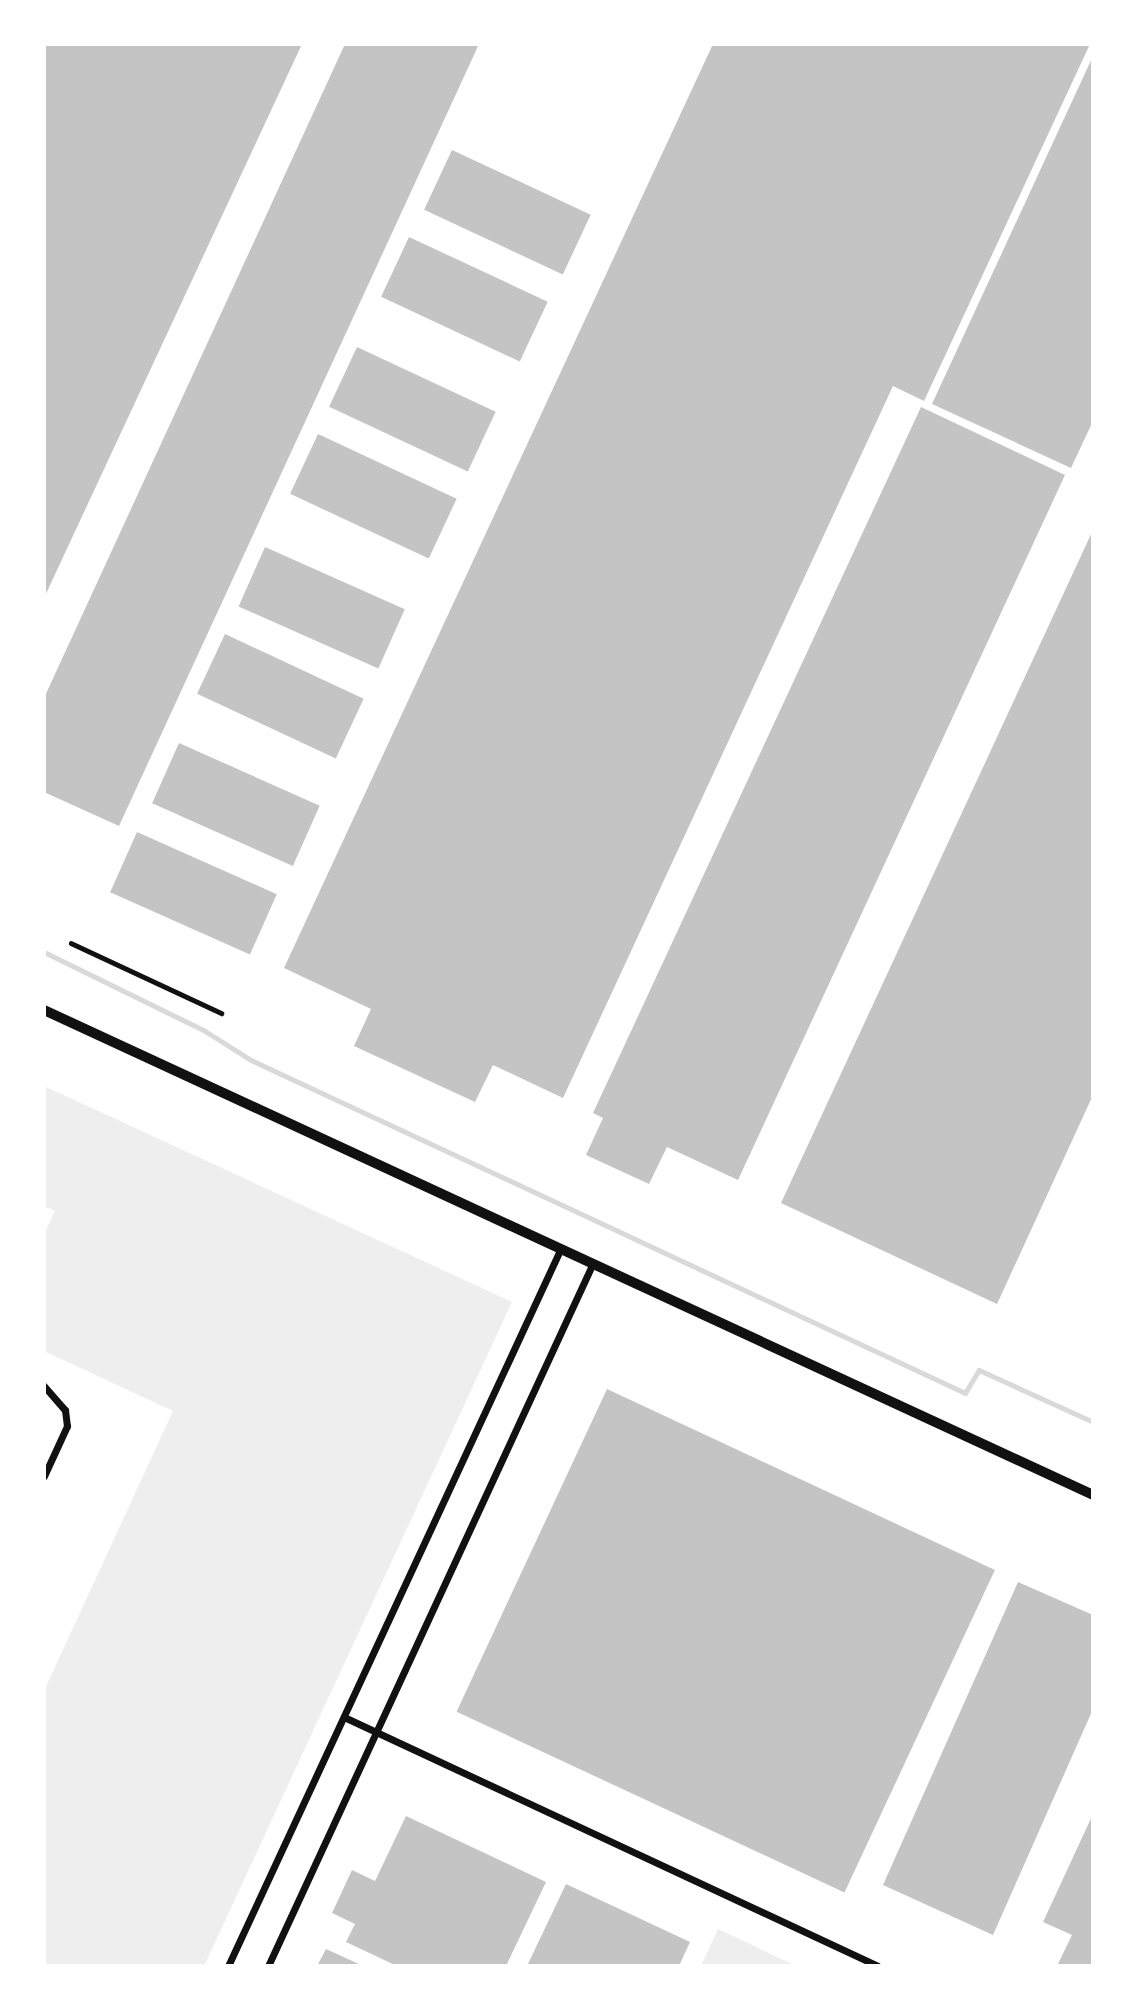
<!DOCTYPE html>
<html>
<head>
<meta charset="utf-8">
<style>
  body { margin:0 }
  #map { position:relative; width:1137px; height:2010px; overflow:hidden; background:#fff; font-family:Raleway,sans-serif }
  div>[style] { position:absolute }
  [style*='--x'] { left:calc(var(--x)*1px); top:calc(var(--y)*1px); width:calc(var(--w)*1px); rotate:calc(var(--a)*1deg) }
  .green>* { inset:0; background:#eee }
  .stream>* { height:5px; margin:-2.5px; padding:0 2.5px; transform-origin:2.5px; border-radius:2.5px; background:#d9d9d9 }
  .building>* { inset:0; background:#c4c4c4; transform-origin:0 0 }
  .service>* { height:4.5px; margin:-2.25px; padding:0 2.25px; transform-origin:2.25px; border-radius:2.25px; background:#111 }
  .minor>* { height:7px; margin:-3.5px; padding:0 3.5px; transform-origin:3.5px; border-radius:3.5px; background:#111 }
  .tertiary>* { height:10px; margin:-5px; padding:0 5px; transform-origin:5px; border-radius:5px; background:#111 }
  span { translate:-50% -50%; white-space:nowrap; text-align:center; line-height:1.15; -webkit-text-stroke:5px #fff; paint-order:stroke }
  .frame { position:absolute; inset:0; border:46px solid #fff; pointer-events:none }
</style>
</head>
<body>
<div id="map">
  <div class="green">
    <i style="clip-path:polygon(44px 1086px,512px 1302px,204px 1966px,44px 1966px,44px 1691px,173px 1411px,44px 1351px,44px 1234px,55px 1211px,44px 1206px)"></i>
    <i style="clip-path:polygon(718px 1929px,796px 1966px,701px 1966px)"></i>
  </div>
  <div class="stream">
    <i style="--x:44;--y:952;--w:179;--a:26.1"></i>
    <i style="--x:205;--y:1031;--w:54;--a:32.2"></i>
    <i style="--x:251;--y:1060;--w:788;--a:25"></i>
    <i style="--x:965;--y:1393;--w:27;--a:-59"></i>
    <i style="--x:979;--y:1370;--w:125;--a:24.5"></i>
  </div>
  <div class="building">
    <i style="clip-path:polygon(44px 44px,302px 44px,44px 598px)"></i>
    <i style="clip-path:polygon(345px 44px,479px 44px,119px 826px,44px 792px,44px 698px)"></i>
    <i style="clip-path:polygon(713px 44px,1090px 44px,924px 401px,893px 386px,563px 1098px,493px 1065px,475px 1102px,354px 1046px,371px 1009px,284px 968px)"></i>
    <i style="clip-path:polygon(1093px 56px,1093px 421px,1071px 468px,932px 404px)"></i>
    <i style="left:452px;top:150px;width:153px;height:66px;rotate:25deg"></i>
    <i style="left:409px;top:237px;width:153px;height:66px;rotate:25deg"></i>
    <i style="left:357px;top:347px;width:153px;height:66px;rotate:25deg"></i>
    <i style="clip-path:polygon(921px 407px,1065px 475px,738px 1180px,667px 1147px,649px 1184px,586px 1155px,603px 1118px,593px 1113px)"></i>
    <i style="left:318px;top:434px;width:153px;height:66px;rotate:25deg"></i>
    <i style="clip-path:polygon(1093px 530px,1093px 1095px,997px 1304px,781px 1203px)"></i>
    <i style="left:265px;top:547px;width:153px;height:65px;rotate:24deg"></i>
    <i style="left:225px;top:634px;width:153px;height:66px;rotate:25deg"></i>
    <i style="left:179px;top:743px;width:154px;height:66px;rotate:24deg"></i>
    <i style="left:137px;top:832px;width:153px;height:66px;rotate:24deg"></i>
    <i style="left:607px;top:1389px;width:428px;height:356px;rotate:25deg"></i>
    <i style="clip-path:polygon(1018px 1582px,1093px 1615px,1093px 1709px,993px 1935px,883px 1885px)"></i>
    <i style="clip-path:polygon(1093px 1814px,1093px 1966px,1057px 1966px,1072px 1935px,1043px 1922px)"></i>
    <i style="clip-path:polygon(406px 1816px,546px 1882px,506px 1966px,397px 1966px,346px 1942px,355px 1924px,332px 1913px,352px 1870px,375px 1881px)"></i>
    <i style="clip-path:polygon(566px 1884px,690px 1942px,679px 1966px,527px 1966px)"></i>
    <i style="clip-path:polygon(326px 1949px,363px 1966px,317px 1966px)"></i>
  </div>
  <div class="service">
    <i style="--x:71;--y:943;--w:166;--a:25"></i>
  </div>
  <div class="minor">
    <i style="--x:44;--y:1386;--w:32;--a:49"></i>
    <i style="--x:65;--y:1410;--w:16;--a:83"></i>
    <i style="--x:67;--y:1426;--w:55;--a:114.7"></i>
    <i style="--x:344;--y:1717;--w:589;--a:25"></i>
    <i style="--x:228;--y:1966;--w:789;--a:-65.12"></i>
    <i style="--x:268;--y:1966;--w:772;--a:-65.19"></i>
  </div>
  <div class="tertiary">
    <i style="--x:44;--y:1010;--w:1156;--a:24.81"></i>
  </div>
  <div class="frame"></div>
</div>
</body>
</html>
